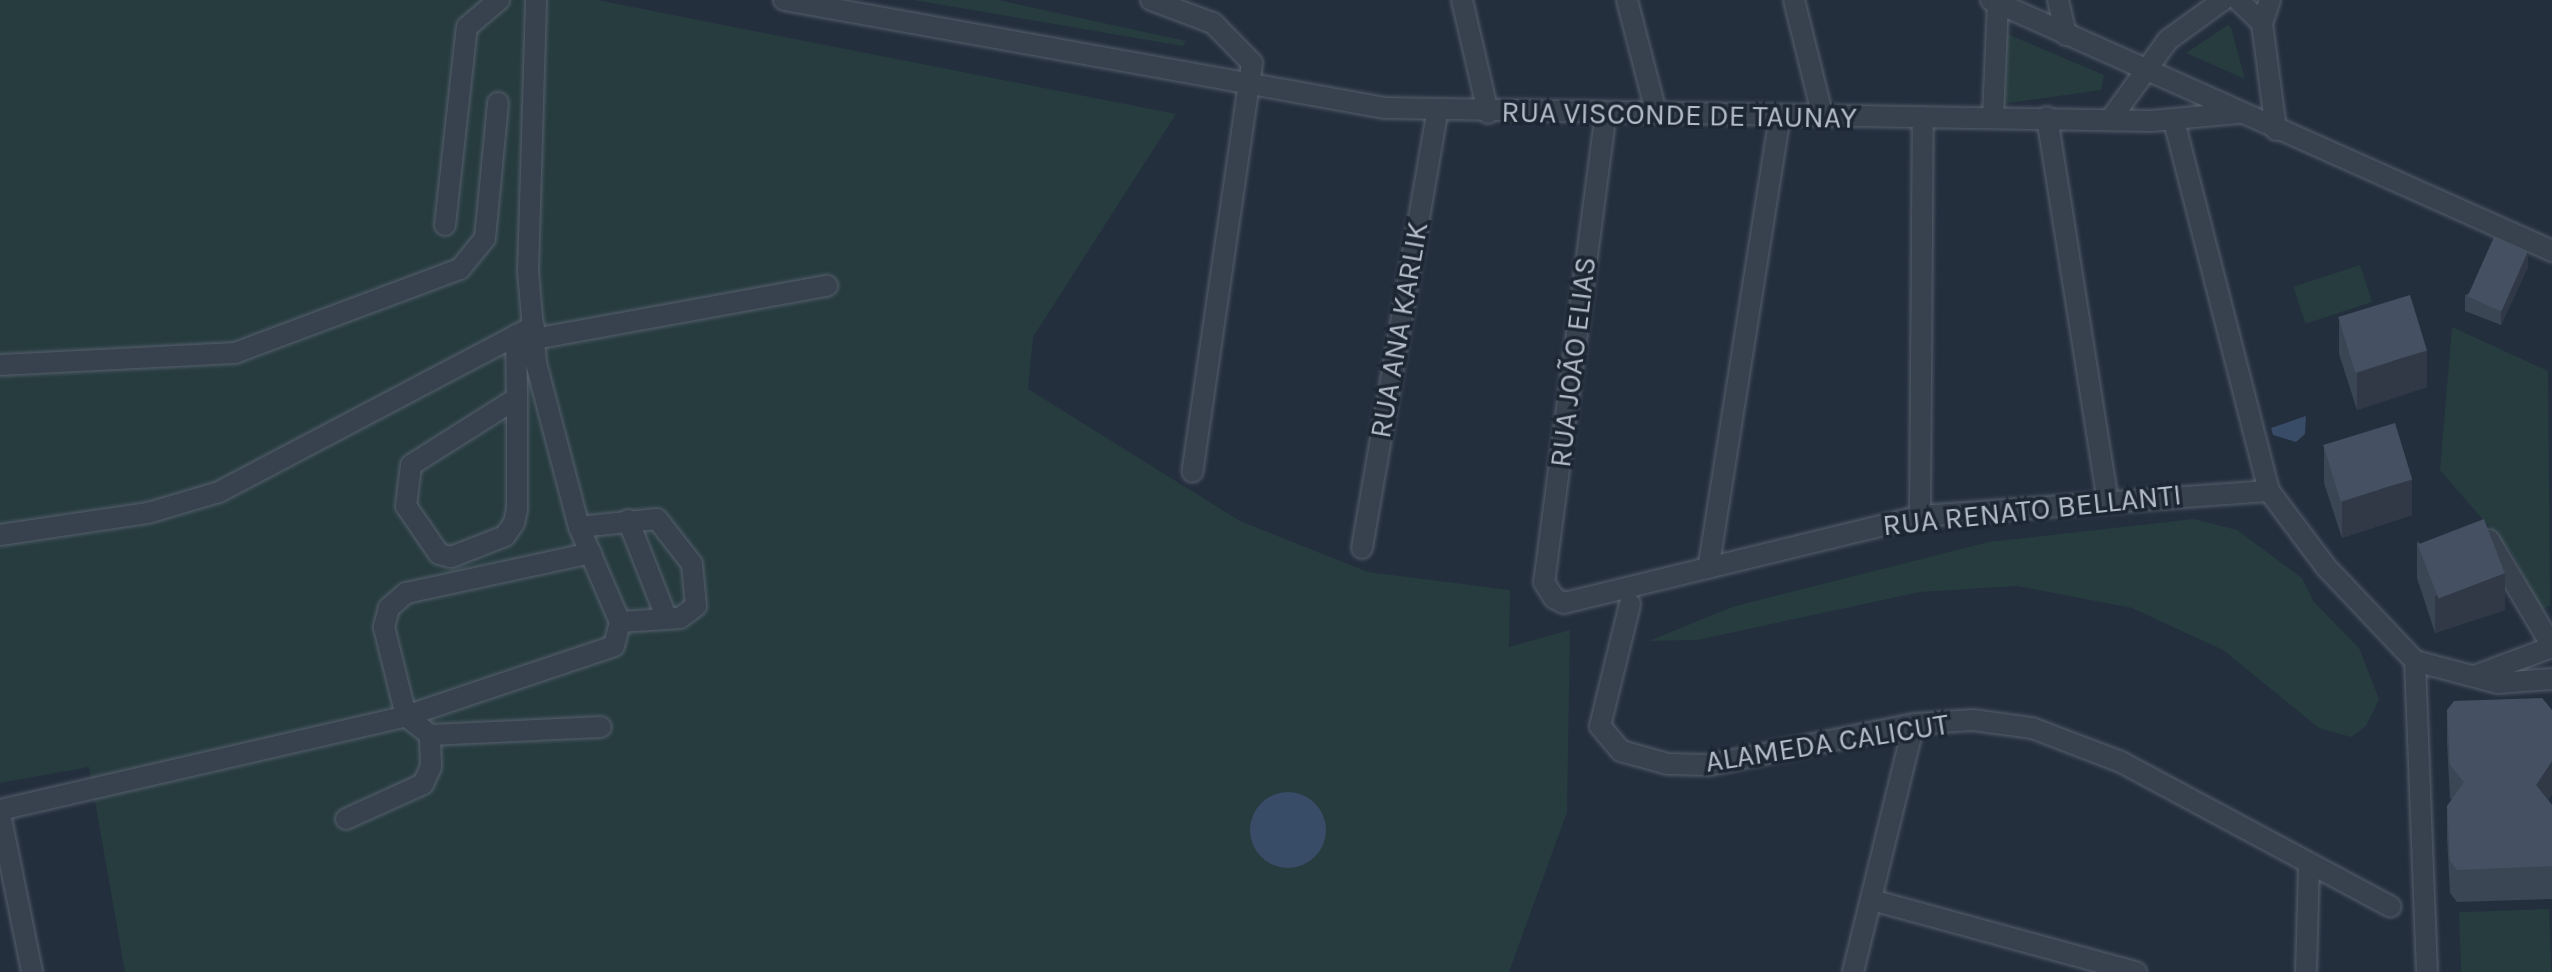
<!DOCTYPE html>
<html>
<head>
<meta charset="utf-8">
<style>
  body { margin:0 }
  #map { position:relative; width:2552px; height:972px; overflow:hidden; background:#242f3e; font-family:Karla,sans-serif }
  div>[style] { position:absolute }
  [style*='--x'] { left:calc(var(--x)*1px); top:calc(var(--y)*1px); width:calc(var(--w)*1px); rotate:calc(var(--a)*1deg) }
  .green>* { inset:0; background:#263c3f; transform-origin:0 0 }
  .water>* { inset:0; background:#394c67 }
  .round { border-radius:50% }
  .roads { filter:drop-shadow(0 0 2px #565f6c) drop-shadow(0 0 2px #565f6c) }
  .minor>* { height:20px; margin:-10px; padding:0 10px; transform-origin:10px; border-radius:10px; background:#38414e }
  .wall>* { inset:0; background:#3b4654 }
  .shaded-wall>* { inset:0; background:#303945 }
  .building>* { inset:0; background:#455162; transform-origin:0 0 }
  span { translate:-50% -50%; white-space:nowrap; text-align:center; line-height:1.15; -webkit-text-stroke:7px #1d2633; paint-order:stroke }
  .street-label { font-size:30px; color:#b4bcc9 }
</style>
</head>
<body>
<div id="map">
  <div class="green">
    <i style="clip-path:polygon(0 0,597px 0,1176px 114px,1033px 337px,1028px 389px,1240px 521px,1368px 572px,1510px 590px,1509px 647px,1570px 630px,1567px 812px,1509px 972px,125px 972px,89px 767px,0 783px)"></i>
    <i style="clip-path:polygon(914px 0,998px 0,1186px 41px,1183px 46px)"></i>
    <i style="clip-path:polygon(2228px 25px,2231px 28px,2245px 79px,2186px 53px)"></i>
    <i style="clip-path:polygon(2005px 33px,2104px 75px,2101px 90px,2001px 104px)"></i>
    <i style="left:2360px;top:265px;width:39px;height:70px;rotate:72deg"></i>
    <i style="clip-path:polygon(2452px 327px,2548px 371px,2550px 606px,2540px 610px,2511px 552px,2440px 470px)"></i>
    <i style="clip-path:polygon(2194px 519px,2237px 530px,2302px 578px,2314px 602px,2359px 648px,2379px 699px,2366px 726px,2351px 737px,2319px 728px,2223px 650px,2132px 608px,2017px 586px,1920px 592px,1697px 640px,1649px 641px,1732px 607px,1989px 542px)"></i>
    <i style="left:2549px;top:909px;width:63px;height:90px;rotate:88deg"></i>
  </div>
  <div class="water">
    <i style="clip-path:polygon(2306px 416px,2305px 434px,2296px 442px,2273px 435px,2271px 428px)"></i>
    <i class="round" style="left:1250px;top:792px;width:76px;height:76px"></i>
  </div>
  <div class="roads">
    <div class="minor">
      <i style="--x:784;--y:0;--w:611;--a:10.19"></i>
      <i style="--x:1385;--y:108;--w:766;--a:0.97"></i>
      <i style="--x:2151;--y:121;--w:88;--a:-5.2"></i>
      <i style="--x:1151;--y:0;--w:66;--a:20.4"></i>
      <i style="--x:1213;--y:23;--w:56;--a:45.7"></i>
      <i style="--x:1252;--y:63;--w:413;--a:98.3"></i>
      <i style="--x:1462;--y:0;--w:116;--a:77"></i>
      <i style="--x:1627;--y:0;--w:116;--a:75.5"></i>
      <i style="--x:1794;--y:0;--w:121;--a:76.1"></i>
      <i style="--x:1991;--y:0;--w:615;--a:24.1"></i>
      <i style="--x:2058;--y:0;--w:36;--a:77"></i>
      <i style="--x:2238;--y:0;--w:33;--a:44"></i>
      <i style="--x:2270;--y:0;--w:24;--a:109"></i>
      <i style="--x:2262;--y:23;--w:108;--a:82.5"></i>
      <i style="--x:1606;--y:112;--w:474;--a:97.5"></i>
      <i style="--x:1544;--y:582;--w:19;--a:58"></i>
      <i style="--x:1554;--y:598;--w:11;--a:27"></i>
      <i style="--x:1564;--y:603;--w:366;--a:-13.7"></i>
      <i style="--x:1920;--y:516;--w:350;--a:-4.1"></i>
      <i style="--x:1993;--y:117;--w:114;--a:-87.5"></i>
      <i style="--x:2047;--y:117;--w:385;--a:81"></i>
      <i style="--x:2110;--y:120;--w:99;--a:-54.1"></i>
      <i style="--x:2168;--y:40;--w:68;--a:-36"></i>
      <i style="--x:2174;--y:121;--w:382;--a:75.6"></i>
      <i style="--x:2269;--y:491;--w:95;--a:53.1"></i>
      <i style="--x:2326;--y:567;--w:129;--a:46.6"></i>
      <i style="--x:2415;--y:661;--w:86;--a:14.8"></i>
      <i style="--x:2498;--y:683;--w:54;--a:-4.2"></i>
      <i style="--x:445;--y:225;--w:199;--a:-83.7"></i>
      <i style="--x:467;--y:27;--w:42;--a:-40.2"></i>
      <i style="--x:516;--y:335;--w:63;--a:89.1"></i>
      <i style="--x:517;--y:398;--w:111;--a:90"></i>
      <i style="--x:517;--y:509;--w:14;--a:102"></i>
      <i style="--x:514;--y:523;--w:16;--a:125"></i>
      <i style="--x:505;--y:536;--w:58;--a:158.7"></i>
      <i style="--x:451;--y:557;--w:12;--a:-166"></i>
      <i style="--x:439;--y:554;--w:58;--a:-124.5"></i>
      <i style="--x:406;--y:506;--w:41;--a:-83"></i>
      <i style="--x:411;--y:465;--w:125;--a:-32.3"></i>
      <i style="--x:534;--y:339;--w:298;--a:-10.3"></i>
      <i style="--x:0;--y:365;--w:235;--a:-2.9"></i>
      <i style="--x:235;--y:353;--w:240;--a:-20.5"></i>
      <i style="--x:460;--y:269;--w:40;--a:-51"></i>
      <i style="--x:485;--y:238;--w:136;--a:-84.5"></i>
      <i style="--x:1920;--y:516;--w:399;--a:-89.6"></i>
      <i style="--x:628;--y:520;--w:106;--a:68.5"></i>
      <i style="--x:579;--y:527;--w:78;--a:-5.9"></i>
      <i style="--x:657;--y:519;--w:57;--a:52.1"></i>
      <i style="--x:692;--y:564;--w:42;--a:84.6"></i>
      <i style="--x:696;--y:606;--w:20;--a:143"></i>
      <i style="--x:680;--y:618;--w:60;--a:176.2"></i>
      <i style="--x:0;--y:535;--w:150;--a:-8.5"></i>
      <i style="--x:148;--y:513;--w:74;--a:-16.5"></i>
      <i style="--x:219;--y:492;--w:356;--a:-27.8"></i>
      <i style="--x:2489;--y:540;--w:123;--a:59.3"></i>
      <i style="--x:1362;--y:548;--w:442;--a:-80.2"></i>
      <i style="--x:591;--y:553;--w:189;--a:167.8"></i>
      <i style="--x:406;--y:593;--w:23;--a:139"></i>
      <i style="--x:389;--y:608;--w:20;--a:105"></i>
      <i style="--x:384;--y:627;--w:92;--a:76.1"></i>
      <i style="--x:406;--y:716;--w:31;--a:38"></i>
      <i style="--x:430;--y:735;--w:171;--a:-2.7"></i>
      <i style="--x:1709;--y:564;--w:454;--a:-81"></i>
      <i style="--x:1630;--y:604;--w:126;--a:103.8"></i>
      <i style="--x:1600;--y:726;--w:33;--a:50"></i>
      <i style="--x:1621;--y:751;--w:49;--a:15.5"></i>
      <i style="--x:1668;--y:764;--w:41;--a:1.4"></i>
      <i style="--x:1709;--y:765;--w:209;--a:-11.3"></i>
      <i style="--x:1914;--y:724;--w:59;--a:-3.9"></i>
      <i style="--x:1973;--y:720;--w:60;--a:7.7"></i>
      <i style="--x:2032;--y:728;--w:95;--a:20.9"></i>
      <i style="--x:2121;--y:762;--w:306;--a:28.2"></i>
      <i style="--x:2415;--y:661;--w:311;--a:87.8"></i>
      <i style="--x:2474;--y:676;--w:83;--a:-20.4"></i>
      <i style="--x:0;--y:810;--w:417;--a:-13"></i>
      <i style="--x:406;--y:716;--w:219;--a:-18.6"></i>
      <i style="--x:614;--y:646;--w:25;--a:-76"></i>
      <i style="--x:620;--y:622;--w:103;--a:-113.3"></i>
      <i style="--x:579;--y:527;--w:170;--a:-104.7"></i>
      <i style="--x:536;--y:363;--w:91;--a:-95"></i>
      <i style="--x:528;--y:272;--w:272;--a:-88.3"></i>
      <i style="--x:0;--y:813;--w:162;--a:78.6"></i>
      <i style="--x:346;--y:819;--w:85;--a:-24.4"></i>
      <i style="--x:423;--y:784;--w:19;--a:-65"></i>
      <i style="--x:431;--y:767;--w:32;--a:-92"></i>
      <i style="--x:1872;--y:900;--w:274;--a:15.3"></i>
      <i style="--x:1853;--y:972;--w:255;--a:-76.2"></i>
      <i style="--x:2306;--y:972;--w:107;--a:-88.4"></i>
    </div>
  </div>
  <div class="wall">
    <i style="clip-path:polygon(2528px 267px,2501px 325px,2465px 311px,2465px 295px)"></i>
    <i style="clip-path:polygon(2339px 318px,2427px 387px,2357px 410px,2339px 354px)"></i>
    <i style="clip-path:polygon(2324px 446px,2412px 515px,2342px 538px,2324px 483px)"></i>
    <i style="clip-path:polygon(2417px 541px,2505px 610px,2435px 633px,2417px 578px)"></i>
    <i style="clip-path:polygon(2447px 710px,2552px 710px,2552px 794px,2548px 800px,2552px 805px,2552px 899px,2457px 902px,2450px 893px,2447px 838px,2447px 806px,2452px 800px,2450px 798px,2447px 743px)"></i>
  </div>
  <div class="shaded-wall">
    <i style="clip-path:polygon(2528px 252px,2528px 267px,2501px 325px,2501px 309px)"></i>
    <i style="clip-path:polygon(2427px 350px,2427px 387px,2357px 410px,2357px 373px)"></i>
    <i style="clip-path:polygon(2412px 479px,2412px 515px,2342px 538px,2342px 502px)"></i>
    <i style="clip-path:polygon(2505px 573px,2505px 610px,2435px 633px,2435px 596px)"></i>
    <i style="clip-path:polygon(2552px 761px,2552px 794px,2536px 817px,2536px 785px)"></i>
  </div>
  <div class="building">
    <i style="left:2494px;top:237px;width:37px;height:65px;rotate:24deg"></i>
    <i style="left:2410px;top:295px;width:58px;height:75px;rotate:73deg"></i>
    <i style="left:2395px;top:423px;width:59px;height:75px;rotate:73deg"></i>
    <i style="left:2484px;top:519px;width:58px;height:71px;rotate:69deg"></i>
    <i style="clip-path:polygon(2542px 698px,2552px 710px,2552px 761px,2536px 785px,2552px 805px,2552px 866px,2457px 870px,2450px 861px,2447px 806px,2464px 782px,2450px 765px,2447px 710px,2454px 701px)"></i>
  </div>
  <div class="street-label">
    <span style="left:1679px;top:115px;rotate:1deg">RUA VISCONDE DE TAUNAY</span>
    <span style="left:1399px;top:330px;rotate:-80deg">RUA ANA KARLIK</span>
    <span style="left:1573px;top:362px;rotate:-83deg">RUA JOÃO ELIAS</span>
    <span style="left:2032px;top:510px;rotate:-6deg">RUA RENATO BELLANTI</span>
    <span style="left:1827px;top:743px;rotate:-9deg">ALAMEDA CALICUT</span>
  </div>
</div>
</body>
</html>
